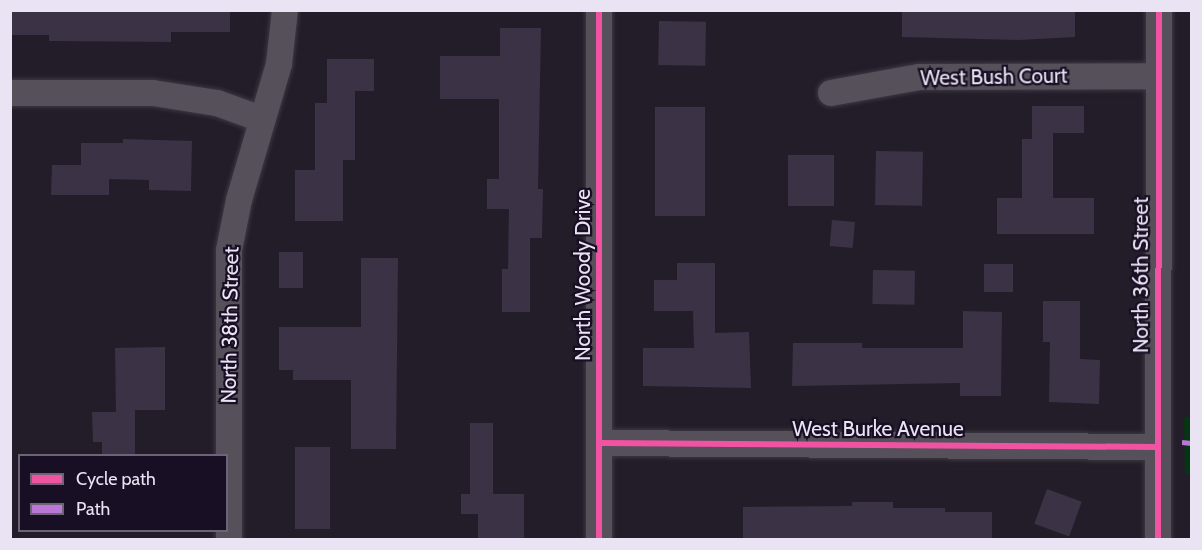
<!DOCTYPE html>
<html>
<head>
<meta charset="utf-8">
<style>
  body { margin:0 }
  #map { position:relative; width:1202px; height:550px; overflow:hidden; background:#231d29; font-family:Cabin,sans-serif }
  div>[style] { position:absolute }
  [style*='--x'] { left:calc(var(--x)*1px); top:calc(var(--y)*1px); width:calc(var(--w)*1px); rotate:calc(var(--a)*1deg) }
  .green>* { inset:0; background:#053613 }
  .building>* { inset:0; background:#3b3245; transform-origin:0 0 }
  .roads { filter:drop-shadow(0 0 2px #3d3842) drop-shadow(0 0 2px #3d3842) }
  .minor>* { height:26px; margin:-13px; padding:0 13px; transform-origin:13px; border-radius:13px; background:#55505a }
  .quiet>* { height:4.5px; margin-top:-2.25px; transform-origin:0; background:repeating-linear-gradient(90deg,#ba77d6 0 9px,transparent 0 13.5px) }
  .cycleway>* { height:6px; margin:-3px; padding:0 3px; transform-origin:3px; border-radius:3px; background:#f153a3 }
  span { translate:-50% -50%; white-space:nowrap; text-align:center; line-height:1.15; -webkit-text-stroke:4.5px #190f24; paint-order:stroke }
  .street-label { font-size:21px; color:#eae3f3 }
  .frame { position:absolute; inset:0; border:12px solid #eae3f3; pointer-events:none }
  .legend { position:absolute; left:18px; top:454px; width:210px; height:78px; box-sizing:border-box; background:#190f24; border:2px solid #6d6477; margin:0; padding:8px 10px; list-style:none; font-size:18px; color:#eae3f3 }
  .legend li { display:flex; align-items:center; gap:12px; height:30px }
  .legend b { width:30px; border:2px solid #6d6477 }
</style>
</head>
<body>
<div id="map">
  <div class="green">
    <i style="clip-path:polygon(1184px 417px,1191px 417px,1191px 474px,1185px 474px)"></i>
  </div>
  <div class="building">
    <i style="clip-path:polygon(10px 10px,230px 10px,230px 32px,171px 32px,171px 42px,49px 41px,49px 35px,10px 35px)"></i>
    <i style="clip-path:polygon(902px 10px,1075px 10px,1075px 37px,1019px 40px,902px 37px)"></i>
    <i style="left:659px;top:21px;width:47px;height:44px;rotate:1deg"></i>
    <i style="clip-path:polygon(500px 28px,541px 28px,538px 189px,543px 189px,542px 238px,530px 238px,530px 312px,502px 312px,502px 269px,508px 269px,509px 209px,487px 209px,487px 179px,499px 179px,499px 99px,440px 99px,440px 56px,500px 56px)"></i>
    <i style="clip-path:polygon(327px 59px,374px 59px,374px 91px,355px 91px,355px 160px,343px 160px,343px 221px,295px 221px,295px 170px,315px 170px,315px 103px,327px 103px)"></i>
    <i style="clip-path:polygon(1032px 106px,1084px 106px,1084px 133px,1053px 133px,1053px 198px,1094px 198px,1094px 234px,997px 234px,997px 198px,1022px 198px,1022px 139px,1032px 139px)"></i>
    <i style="left:655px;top:107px;width:50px;height:109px"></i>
    <i style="clip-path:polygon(123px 139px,192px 141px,191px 191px,149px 190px,149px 180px,109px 179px,109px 195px,51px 195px,52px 165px,81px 165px,81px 143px,123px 143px)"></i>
    <i style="left:876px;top:151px;width:47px;height:54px;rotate:1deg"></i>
    <i style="left:788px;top:155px;width:46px;height:51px"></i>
    <i style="left:832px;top:220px;width:23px;height:26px;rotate:5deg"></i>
    <i style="left:279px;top:252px;width:24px;height:36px"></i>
    <i style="clip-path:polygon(361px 258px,398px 258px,396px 449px,351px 449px,351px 380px,293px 380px,293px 370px,279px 370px,279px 327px,361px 327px)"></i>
    <i style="clip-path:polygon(677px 263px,715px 263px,715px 333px,749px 332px,751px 388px,643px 386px,643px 348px,694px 348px,693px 311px,654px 311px,654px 280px,677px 280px)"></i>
    <i style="left:984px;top:264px;width:29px;height:28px"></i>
    <i style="left:873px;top:270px;width:42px;height:34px;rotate:1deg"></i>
    <i style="clip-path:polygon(1043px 301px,1080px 301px,1080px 359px,1100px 360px,1099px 404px,1049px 402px,1050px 342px,1043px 342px)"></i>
    <i style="clip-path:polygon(963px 311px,1002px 312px,1001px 396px,960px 396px,960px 383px,792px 386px,793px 343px,862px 343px,862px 348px,963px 348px)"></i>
    <i style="clip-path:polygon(165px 347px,165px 410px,135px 410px,135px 455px,102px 455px,102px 442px,93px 442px,92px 412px,116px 412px,115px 348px)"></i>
    <i style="clip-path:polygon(470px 423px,493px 423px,493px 494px,524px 494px,524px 540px,478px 540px,478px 514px,461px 514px,461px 494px,470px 494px)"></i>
    <i style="left:295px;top:447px;width:35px;height:82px"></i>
    <i style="left:1047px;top:489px;width:37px;height:37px;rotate:20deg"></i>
    <i style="clip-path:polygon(852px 502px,893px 502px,893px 508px,945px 508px,945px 512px,992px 512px,992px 540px,743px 540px,743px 507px,852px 506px)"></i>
  </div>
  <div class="roads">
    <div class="minor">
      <i style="--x:10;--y:93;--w:143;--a:0"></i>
      <i style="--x:153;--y:93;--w:65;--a:8.9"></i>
      <i style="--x:217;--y:103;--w:47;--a:20"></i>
      <i style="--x:831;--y:93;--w:89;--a:-10.3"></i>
      <i style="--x:919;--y:77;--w:240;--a:-0.2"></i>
      <i style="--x:599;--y:443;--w:558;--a:0.41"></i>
      <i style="--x:229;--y:540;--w:290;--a:-90"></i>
      <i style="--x:229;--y:250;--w:51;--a:-78.7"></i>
      <i style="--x:239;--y:200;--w:142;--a:-73.6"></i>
      <i style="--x:279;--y:64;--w:54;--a:-83.7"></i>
      <i style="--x:599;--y:540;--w:530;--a:-90"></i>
      <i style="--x:1158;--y:540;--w:530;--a:-89.89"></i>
    </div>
  </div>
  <div class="quiet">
    <i style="--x:1182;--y:442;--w:10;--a:6"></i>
  </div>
  <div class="cycleway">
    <i style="--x:599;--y:443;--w:558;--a:0.41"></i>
    <i style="--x:599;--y:540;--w:530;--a:-90"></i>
    <i style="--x:1158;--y:540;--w:530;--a:-89.89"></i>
  </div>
  <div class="street-label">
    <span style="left:994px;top:77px;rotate:-1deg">West Bush Court</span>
    <span style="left:583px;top:275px;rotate:-90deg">North Woody Drive</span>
    <span style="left:1141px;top:275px;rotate:-90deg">North 36th Street</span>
    <span style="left:230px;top:325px;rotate:-89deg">North 38th Street</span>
    <span style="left:878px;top:429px">West Burke Avenue</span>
  </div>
  <div class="frame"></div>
  <ul class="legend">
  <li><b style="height:8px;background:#f153a3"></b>Cycle path</li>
  <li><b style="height:8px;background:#ba77d6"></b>Path</li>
  </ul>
</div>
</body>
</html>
